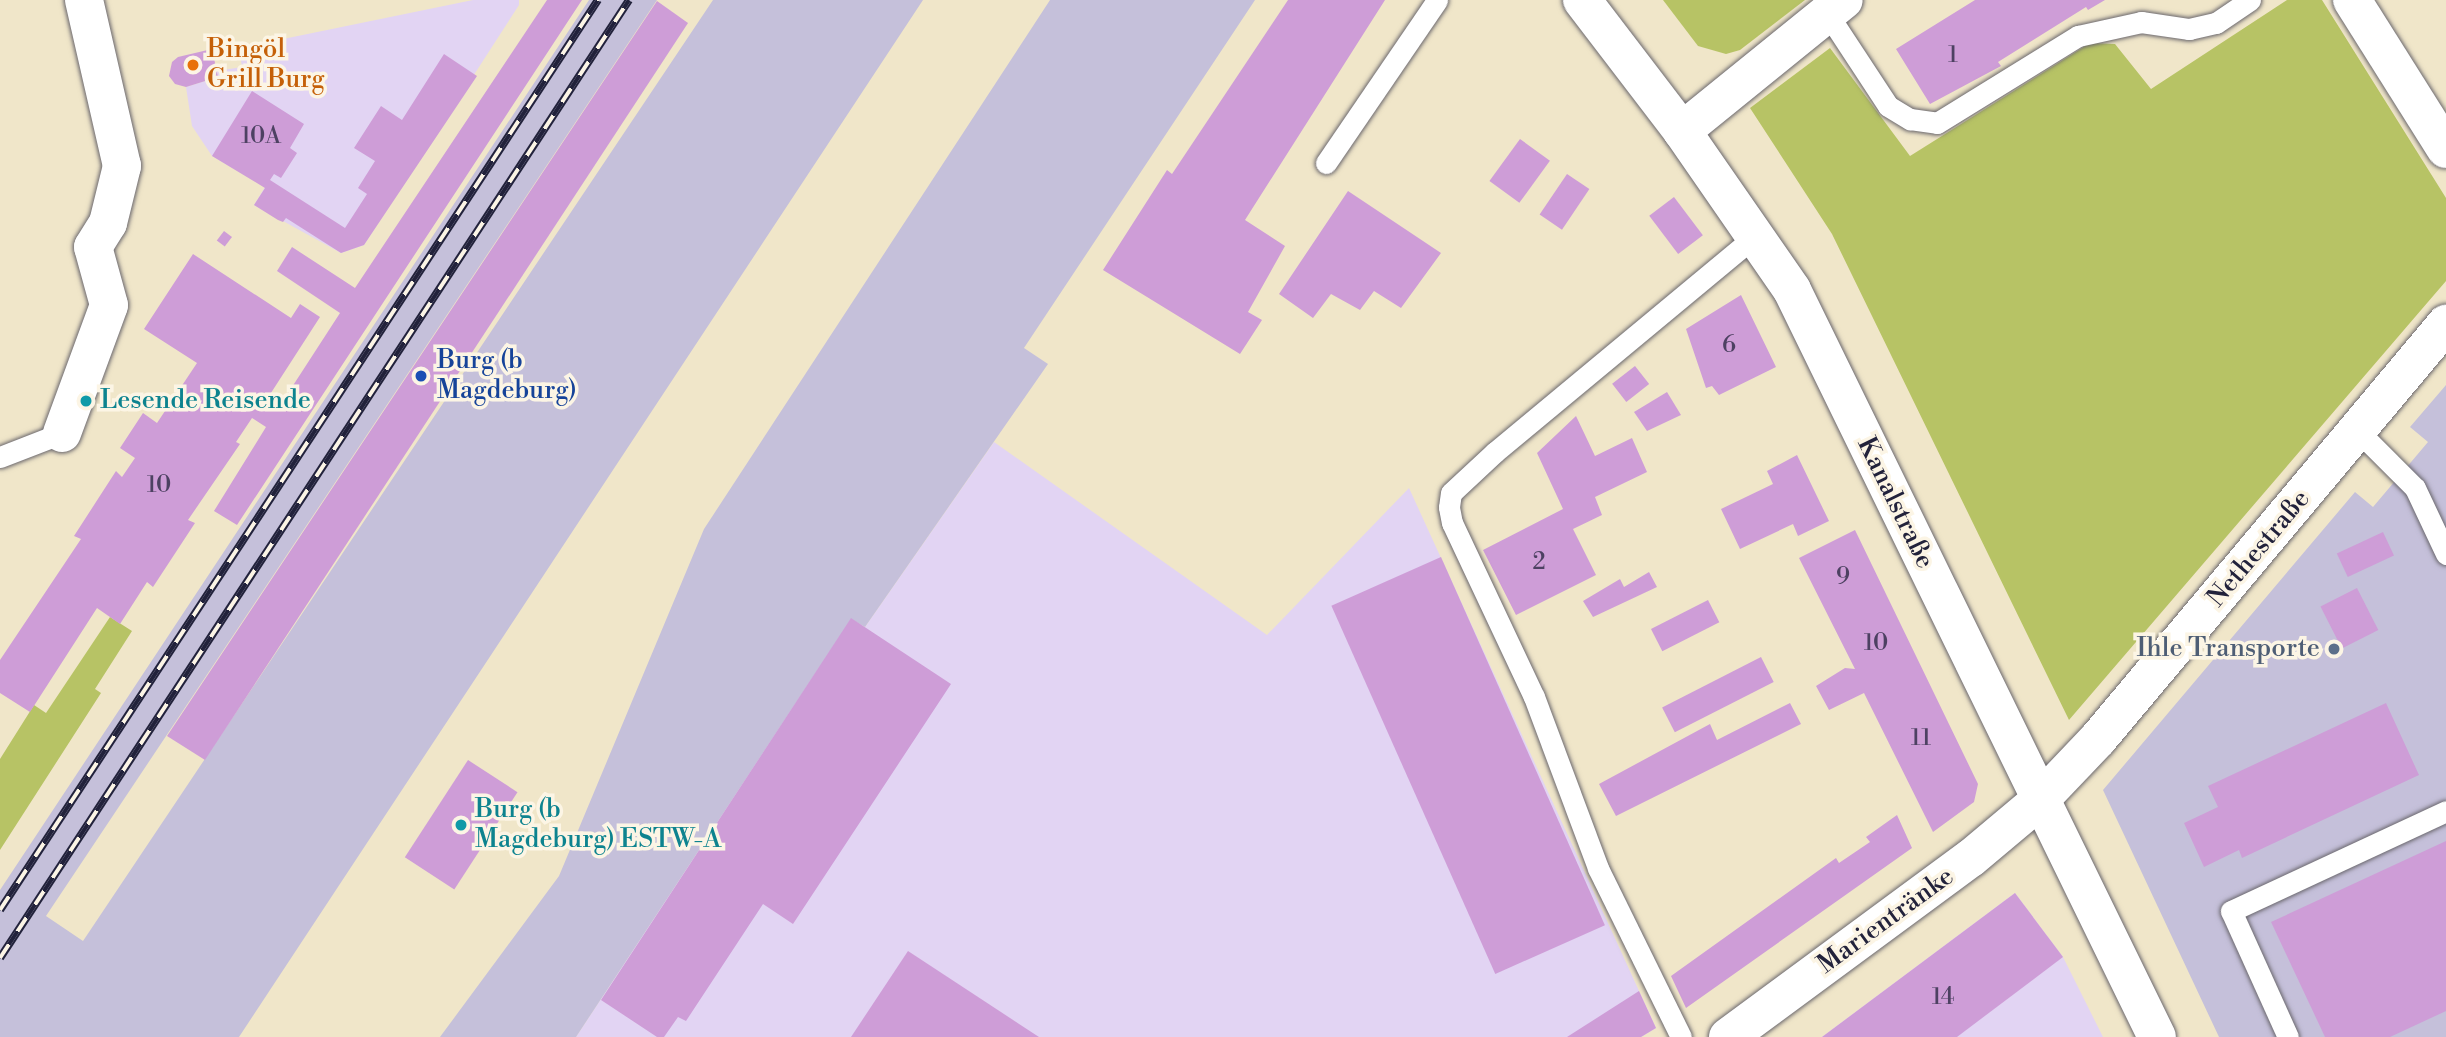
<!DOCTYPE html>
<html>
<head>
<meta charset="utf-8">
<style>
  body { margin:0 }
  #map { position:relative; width:2446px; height:1037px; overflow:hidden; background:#f0e6c9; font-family:"Libre Bodoni",serif }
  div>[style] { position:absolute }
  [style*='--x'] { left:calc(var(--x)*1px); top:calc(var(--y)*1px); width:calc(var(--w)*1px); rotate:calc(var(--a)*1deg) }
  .built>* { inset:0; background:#e2d4f3 }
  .industrial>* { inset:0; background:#c5c0da }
  .green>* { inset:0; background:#b7c365 }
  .building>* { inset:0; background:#ce9dd7; transform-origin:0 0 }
  .roads { filter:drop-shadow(0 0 2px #6a676d) drop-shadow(0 0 2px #6a676d) }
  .lane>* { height:21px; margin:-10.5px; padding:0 10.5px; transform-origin:10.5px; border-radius:10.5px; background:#fff }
  .street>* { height:38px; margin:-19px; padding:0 19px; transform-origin:19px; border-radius:19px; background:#fff }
  .rail>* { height:8px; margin-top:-4px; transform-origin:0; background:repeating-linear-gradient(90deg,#fcf5e5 0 16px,#22223b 0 32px); box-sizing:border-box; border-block:2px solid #22223b }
  .dots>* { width:19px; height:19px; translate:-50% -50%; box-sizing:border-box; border:4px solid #fcf5e5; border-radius:50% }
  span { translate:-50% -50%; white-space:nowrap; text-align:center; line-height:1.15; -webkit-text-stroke:7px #fcf5e5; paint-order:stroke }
  .number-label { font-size:23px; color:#4d4162 }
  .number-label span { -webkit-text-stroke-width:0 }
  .food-label { font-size:26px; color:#c56008 }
  .left { translate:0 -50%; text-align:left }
  .transit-label { font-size:26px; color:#164399 }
  .culture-label { font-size:26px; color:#0d838f }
  .street-label { font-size:26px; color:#22223b }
  .service-label { font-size:26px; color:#4e5e75 }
  .right { translate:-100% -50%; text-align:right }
</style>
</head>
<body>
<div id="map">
  <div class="built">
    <i style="clip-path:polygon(473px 0,519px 0,519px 5px,364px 245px,341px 253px,254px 205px,265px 187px,212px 156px,192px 126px,186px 87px,218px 77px,217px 71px,242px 67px,239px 48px)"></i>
    <i style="clip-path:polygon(994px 442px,1267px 635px,1409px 488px,1656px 1028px,1641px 1037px,576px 1037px,851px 618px,865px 627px)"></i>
    <i style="clip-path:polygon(2015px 893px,2063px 957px,2103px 1037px,1822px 1037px)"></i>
  </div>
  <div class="industrial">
    <i style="clip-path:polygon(589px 0,657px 0,46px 916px,83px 941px,713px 0,923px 0,239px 1037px,0 1037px,0 890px)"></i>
    <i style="clip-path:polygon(1050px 0,1255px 0,1024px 348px,1048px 364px,865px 627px,851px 619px,576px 1037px,440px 1037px,559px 876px,704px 529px)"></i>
    <i style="clip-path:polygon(2446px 385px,2446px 1037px,2219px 1037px,2103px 790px,2355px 492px,2373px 507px,2428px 442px,2410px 427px)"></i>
  </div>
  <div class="green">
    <i style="clip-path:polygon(1663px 0,1805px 0,1740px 50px,1726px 54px,1698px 46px)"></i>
    <i style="clip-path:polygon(2287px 0,2322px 0,2446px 198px,2446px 281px,2069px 720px,1832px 234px,1750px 108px,1830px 48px,1910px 156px,2090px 43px,2115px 44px,2151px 89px)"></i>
    <i style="clip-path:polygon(110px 617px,132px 631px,95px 689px,101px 693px,0 850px,0 759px,34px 705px,46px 713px)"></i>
  </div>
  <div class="building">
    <i style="clip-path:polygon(547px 0,582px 0,237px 525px,214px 511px,266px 427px,252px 418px,236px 442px,240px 444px,188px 520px,195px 523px,153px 587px,147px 582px,120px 624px,97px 608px,30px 712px,0 693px,0 660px,81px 539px,74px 536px,116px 471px,122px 477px,135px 458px,120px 448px,143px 413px,157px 423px,197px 363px,144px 329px,193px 254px,291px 318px,300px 304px,320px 317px,269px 396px,281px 404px,340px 313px,277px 271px,292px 247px,355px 288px)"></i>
    <i style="clip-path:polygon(1288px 0,1385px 0,1245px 220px,1285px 246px,1248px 312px,1262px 320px,1240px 354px,1103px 270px,1167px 170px,1172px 174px)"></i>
    <i style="clip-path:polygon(1975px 0,2105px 0,2088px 10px,2086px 7px,1998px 62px,2001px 66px,1930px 104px,1896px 49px)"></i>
    <i style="clip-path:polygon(657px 1px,688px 23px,205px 760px,167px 736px)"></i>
    <i style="clip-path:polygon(212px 49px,218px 77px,186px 87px,175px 84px,169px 76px,172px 62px,178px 57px)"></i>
    <i style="clip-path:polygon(444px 54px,477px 76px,364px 245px,341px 253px,286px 218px,283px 222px,278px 220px,254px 205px,265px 188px,212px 156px,252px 91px,304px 124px,290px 148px,297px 153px,281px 178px,274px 174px,270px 180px,345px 228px,367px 194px,358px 188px,375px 161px,354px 148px,381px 106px,402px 120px)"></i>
    <i style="left:1520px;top:139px;width:37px;height:52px;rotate:36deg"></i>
    <i style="left:1567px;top:174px;width:27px;height:49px;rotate:34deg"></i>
    <i style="clip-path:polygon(1348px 191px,1441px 253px,1401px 308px,1374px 291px,1360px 310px,1331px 294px,1313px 318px,1279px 294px)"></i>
    <i style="left:1674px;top:197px;width:48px;height:31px;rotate:53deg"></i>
    <i style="left:224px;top:231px;width:10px;height:12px;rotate:37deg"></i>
    <i style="clip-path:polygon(1741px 295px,1776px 367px,1719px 395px,1712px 386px,1706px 388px,1686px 329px)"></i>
    <i style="left:1635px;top:366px;width:23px;height:29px;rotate:52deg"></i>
    <i style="clip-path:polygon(1667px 392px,1681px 415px,1647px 431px,1634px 412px)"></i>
    <i style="clip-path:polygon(1576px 416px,1595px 456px,1632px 438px,1647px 472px,1595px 497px,1602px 515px,1573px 529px,1596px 575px,1516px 615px,1483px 550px,1563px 509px,1537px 453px)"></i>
    <i style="clip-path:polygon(1797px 455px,1829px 521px,1798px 536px,1793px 524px,1740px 549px,1721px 509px,1773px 484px,1767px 471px)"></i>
    <i style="clip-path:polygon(1855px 530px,1978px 784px,1974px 802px,1933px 832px,1864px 693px,1829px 710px,1816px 686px,1845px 668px,1855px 669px,1799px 558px)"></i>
    <i style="left:2383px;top:532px;width:26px;height:51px;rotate:65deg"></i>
    <i style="left:1441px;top:557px;width:403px;height:120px;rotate:66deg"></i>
    <i style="clip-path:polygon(1649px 572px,1657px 587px,1593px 617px,1583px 601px,1620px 579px,1624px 587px)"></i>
    <i style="left:2357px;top:588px;width:47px;height:41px;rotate:63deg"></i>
    <i style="left:1708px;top:600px;width:25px;height:64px;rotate:63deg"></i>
    <i style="clip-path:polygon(851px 618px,951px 684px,793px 924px,763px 904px,686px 1021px,678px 1017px,664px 1037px,657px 1037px,601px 1000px)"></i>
    <i style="left:1761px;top:657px;width:28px;height:111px;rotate:63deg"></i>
    <i style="clip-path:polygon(1790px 703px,1801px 724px,1616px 816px,1599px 784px,1710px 724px,1717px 740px)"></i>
    <i style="clip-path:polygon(2386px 703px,2419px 775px,2242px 858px,2239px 850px,2204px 867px,2184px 823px,2218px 807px,2208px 786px)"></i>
    <i style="left:468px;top:760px;width:59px;height:116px;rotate:33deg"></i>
    <i style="clip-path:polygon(1897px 815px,1912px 848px,1686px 1008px,1671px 976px,1836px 858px,1839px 863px,1870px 842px,1866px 837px)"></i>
    <i style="clip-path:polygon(2446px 841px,2446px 1011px,2390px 1037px,2325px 1037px,2271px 922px)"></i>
    <i style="clip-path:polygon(2015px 893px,2063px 957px,1957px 1037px,1822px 1037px)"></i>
    <i style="clip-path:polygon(908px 951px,1039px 1037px,851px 1037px)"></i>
    <i style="clip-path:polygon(1639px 991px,1656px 1028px,1641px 1037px,1567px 1037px)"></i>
  </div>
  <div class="roads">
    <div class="lane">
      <i style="--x:1827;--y:13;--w:111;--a:56.7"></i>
      <i style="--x:1888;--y:106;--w:26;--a:31"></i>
      <i style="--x:1910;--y:119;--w:27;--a:8"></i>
      <i style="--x:1937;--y:123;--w:166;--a:-31.7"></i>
      <i style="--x:2078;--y:36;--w:65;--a:-12.5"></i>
      <i style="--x:2141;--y:22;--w:49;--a:8.3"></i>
      <i style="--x:2189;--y:29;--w:28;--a:-13"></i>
      <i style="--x:2216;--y:23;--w:41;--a:-34.1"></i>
      <i style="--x:1326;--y:163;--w:197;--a:-55.7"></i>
      <i style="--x:2359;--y:432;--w:79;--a:45"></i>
      <i style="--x:2415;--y:488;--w:73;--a:64.8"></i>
      <i style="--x:0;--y:457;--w:66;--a:-21.2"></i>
      <i style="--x:1681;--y:1037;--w:188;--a:-116.2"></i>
      <i style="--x:1598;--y:868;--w:183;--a:-110.5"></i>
      <i style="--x:1534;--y:697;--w:192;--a:-115.2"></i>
      <i style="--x:1452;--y:523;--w:16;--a:-101"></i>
      <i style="--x:1449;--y:507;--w:14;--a:-82"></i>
      <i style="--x:1451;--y:493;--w:60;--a:-43"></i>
      <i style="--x:1495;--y:452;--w:339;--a:-39.7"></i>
      <i style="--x:2288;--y:1037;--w:138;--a:-114.3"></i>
      <i style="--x:2231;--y:911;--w:237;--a:-24.9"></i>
    </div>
    <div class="street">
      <i style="--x:1582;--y:0;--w:165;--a:52.6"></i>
      <i style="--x:1682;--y:131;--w:193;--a:55.3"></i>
      <i style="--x:1792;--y:290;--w:831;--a:63.96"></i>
      <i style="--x:2352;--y:0;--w:176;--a:57.8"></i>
      <i style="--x:1682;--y:131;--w:208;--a:-39"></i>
      <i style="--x:62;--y:433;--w:136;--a:-69.8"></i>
      <i style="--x:109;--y:305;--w:60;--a:-105.4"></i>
      <i style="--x:93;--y:247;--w:28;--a:-58"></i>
      <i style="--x:108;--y:223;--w:59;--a:-76.2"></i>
      <i style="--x:122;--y:166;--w:170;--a:-102.9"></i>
      <i style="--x:1728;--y:1037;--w:302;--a:-36.4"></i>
      <i style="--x:1971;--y:858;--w:89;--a:-40"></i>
      <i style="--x:2039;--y:801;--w:86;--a:-46.4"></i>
      <i style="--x:2098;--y:739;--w:542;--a:-50.02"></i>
    </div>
  </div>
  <div class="rail">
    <i style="--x:0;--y:910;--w:1089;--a:-56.69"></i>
    <i style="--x:0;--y:958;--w:1146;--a:-56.71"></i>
  </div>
  <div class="dots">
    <i style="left:193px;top:65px;background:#e8710a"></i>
    <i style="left:421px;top:376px;background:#1a4fb4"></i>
    <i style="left:86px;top:401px;background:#0f9aa8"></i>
    <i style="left:2334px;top:649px;background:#5c6f8a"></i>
    <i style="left:461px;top:825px;background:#0f9aa8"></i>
  </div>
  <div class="number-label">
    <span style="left:1953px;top:55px">1</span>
    <span style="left:261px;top:136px">10A</span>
    <span style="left:1729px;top:345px">6</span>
    <span style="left:159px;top:485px">10</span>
    <span style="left:1539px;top:562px">2</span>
    <span style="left:1843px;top:577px">9</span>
    <span style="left:1876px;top:643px">10</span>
    <span style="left:1921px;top:738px">11</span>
    <span style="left:1943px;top:997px">14</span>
  </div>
  <div class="food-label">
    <span class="left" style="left:207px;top:65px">Bingöl<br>Grill Burg</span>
  </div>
  <div class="transit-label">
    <span class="left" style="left:437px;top:376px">Burg (b<br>Magdeburg)</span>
  </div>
  <div class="culture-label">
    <span class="left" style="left:100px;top:401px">Lesende Reisende</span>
    <span class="left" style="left:475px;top:825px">Burg (b<br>Magdeburg) ESTW-A</span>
  </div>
  <div class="street-label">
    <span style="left:1895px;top:503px;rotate:64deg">Kanalstraße</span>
    <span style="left:2259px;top:549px;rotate:-50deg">Nethestraße</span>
    <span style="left:1886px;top:921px;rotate:-36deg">Marientränke</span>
  </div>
  <div class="service-label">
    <span class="right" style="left:2320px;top:649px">Ihle Transporte</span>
  </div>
</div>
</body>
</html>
